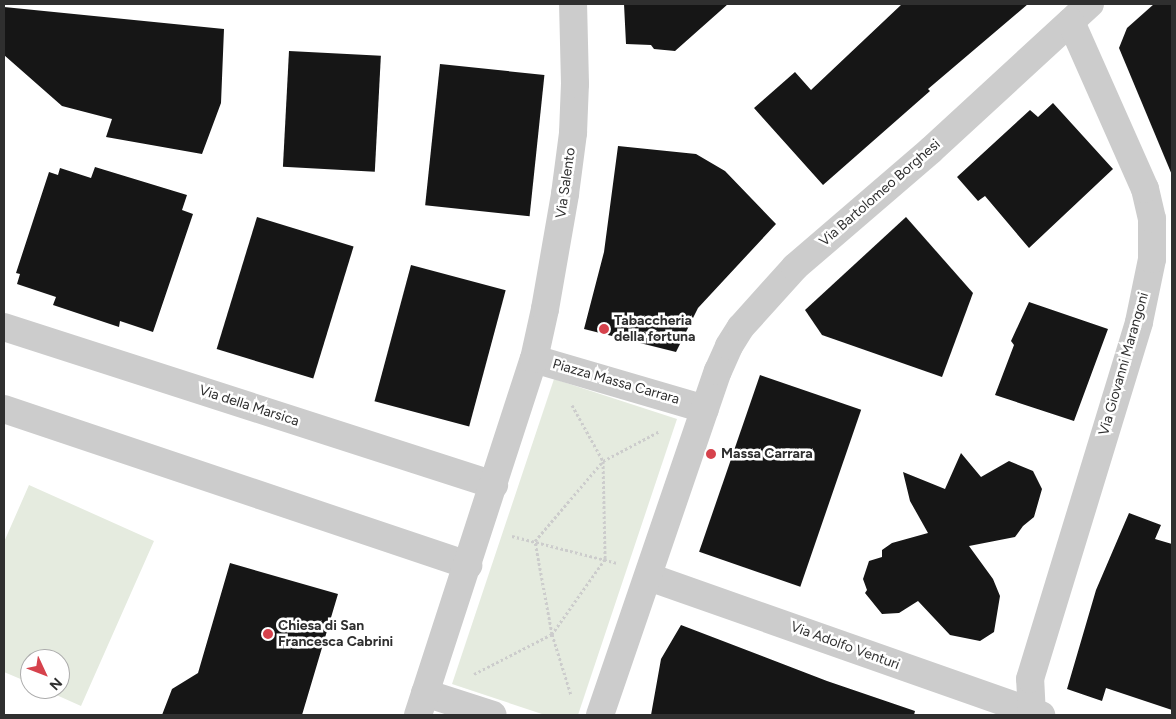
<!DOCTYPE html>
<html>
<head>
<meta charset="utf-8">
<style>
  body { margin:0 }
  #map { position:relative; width:1176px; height:719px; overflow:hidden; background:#fff; font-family:Figtree,sans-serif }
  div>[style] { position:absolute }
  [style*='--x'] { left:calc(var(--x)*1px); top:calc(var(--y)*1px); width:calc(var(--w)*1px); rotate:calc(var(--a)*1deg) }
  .green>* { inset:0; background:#e5ebdf }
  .building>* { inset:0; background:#161616; transform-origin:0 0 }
  .path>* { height:3px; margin-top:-1.5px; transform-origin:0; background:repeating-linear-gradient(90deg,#ccc 0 2.5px,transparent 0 5px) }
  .minor>* { height:28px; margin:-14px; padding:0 14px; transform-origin:14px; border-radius:14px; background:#ccc }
  .dots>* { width:14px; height:14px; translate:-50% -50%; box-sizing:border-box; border:2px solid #fff; border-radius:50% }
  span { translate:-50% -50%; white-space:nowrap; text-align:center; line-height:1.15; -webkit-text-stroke:5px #fff; paint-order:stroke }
  .street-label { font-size:14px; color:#2f2f2f }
  .poi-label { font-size:14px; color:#2f2f2f; font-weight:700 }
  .left { translate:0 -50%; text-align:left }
  .frame { position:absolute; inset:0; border:5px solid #2f2f2f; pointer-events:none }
  .north { position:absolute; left:20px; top:649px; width:50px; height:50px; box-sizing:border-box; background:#fff; border:1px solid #acacac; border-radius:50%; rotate:133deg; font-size:14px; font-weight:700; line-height:20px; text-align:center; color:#2f2f2f }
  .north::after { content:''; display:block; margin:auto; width:18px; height:22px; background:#d6424c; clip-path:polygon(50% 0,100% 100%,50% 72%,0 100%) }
</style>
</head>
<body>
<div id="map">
  <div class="green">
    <i style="clip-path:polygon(554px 379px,677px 419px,578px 715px,545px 715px,452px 684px)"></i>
    <i style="clip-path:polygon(29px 485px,154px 541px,81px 706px,43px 689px,60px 689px,60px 659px,30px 659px,30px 683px,4px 672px,4px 542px)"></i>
  </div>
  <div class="building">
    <i style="clip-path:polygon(624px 4px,728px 4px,675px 51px,654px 49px,651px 45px,626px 44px)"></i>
    <i style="clip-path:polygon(902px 4px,1028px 4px,928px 89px,930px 91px,823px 185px,754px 108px,795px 72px,811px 90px)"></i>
    <i style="clip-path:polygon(1154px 4px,1172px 4px,1172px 175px,1119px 48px,1127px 28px)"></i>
    <i style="clip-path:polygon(4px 7px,224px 29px,221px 103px,202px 154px,106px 137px,112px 119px,62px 106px,4px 55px)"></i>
    <i style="left:289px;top:51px;width:92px;height:116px;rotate:3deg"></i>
    <i style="left:440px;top:64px;width:105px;height:142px;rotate:6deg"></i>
    <i style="clip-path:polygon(1053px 103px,1113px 169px,1029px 248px,985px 196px,978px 201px,957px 177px,1030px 110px,1038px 117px)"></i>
    <i style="clip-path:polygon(618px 146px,696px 154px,725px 171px,776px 224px,698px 308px,676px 352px,584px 329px,604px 252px)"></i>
    <i style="clip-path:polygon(95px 167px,187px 195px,182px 210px,193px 214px,153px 332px,120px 321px,119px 327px,53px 305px,56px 297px,17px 284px,20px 274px,16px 273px,49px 172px,58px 175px,60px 168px,91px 178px)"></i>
    <i style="left:257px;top:217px;width:101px;height:138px;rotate:17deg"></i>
    <i style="clip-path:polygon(906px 217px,973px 293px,942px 377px,822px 335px,805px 310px)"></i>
    <i style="left:411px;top:265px;width:98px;height:141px;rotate:15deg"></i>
    <i style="clip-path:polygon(1029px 302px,1108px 329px,1074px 421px,995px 395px,1014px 345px,1011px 341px)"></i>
    <i style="left:760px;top:375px;width:107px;height:187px;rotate:19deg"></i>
    <i style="clip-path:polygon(961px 453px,981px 477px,1009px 461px,1033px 471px,1042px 489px,1034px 517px,1023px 526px,1015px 537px,969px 546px,993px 579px,1000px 596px,994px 632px,980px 641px,950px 635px,918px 601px,899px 613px,882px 614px,865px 593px,867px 590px,863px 579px,869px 561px,882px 557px,882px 550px,892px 543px,928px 533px,910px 501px,903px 472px,945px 489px)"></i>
    <i style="clip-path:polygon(1129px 513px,1161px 525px,1155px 539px,1172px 544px,1172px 710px,1106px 688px,1102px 701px,1067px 689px,1096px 590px)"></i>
    <i style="clip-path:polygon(230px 563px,338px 594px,302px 715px,162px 715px,172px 689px,198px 673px)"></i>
    <i style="clip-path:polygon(681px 625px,827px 681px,915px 711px,914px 715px,651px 715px,661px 659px)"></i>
  </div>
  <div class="path">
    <i style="--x:572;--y:405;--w:64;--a:61"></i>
    <i style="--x:603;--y:461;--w:64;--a:-27.8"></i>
    <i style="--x:603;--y:461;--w:98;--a:88.8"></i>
    <i style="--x:605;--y:559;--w:92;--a:125.2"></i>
    <i style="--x:552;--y:634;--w:95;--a:-100.4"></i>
    <i style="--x:535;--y:541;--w:105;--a:-49.6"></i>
    <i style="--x:512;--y:536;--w:108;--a:14.4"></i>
    <i style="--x:474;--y:674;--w:88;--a:-27.1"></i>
    <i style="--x:552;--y:634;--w:64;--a:72.7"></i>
  </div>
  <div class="minor">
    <i style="--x:4;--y:327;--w:515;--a:17.87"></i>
    <i style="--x:534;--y:359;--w:178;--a:16.3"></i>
    <i style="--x:4;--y:409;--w:490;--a:18.6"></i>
    <i style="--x:649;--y:577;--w:416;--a:19.4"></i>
    <i style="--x:425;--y:693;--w:71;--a:17.9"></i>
    <i style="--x:418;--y:715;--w:374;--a:-72"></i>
    <i style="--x:534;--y:359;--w:51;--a:-77.6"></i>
    <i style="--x:545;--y:309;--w:117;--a:-80.1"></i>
    <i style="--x:565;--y:194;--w:62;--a:-82.5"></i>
    <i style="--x:573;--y:133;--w:49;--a:-87.7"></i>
    <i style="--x:575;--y:84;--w:80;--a:-91.4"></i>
    <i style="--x:600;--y:715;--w:364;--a:-71.1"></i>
    <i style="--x:718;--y:371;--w:27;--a:-66"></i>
    <i style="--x:729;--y:346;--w:22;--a:-58"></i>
    <i style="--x:741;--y:327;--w:81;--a:-48"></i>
    <i style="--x:795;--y:267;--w:179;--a:-40.7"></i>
    <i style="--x:931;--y:150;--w:216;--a:-42.6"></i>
    <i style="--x:1032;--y:715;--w:36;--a:-93"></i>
    <i style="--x:1030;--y:679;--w:373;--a:-73"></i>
    <i style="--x:1139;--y:322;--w:64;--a:-78.3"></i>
    <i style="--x:1152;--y:259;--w:40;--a:-90"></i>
    <i style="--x:1152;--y:219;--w:31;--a:-103"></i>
    <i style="--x:1145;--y:189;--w:183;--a:-113.9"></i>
  </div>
  <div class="dots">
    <i style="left:604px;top:329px;background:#d6424c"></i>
    <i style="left:711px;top:454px;background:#d6424c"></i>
    <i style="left:268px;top:634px;background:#d6424c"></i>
  </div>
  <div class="street-label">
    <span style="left:566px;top:183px;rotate:-82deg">Via Salento</span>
    <span style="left:880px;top:193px;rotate:-41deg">Via Bartolomeo Borghesi</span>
    <span style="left:1124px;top:364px;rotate:-74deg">Via Giovanni Marangoni</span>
    <span style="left:616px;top:382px;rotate:16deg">Piazza Massa Carrara</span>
    <span style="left:249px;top:406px;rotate:18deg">Via della Marsica</span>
    <span style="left:845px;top:646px;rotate:20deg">Via Adolfo Venturi</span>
  </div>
  <div class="poi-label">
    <span class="left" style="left:614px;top:329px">Tabaccheria<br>della fortuna</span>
    <span class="left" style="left:721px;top:454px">Massa Carrara</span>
    <span class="left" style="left:278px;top:634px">Chiesa di San<br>Francesca Cabrini</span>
  </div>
  <div class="frame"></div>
  <div class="north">N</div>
</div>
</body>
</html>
